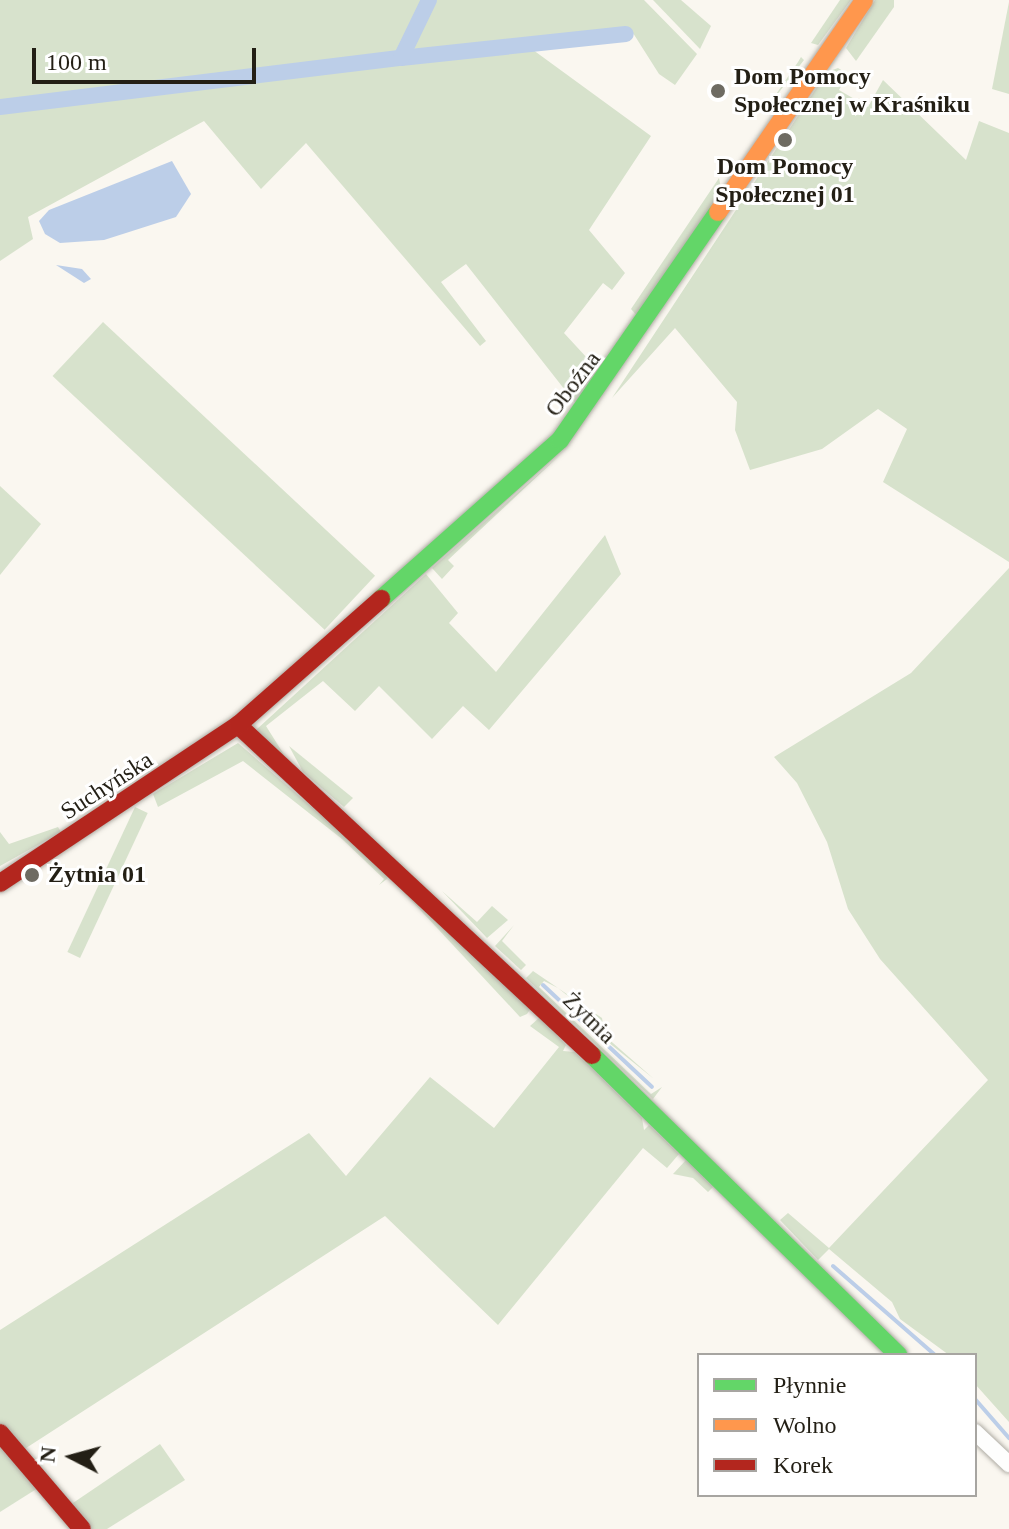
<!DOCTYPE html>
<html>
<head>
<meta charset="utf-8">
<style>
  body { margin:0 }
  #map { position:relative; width:1009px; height:1529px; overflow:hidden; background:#faf7f0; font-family:Georgia,serif }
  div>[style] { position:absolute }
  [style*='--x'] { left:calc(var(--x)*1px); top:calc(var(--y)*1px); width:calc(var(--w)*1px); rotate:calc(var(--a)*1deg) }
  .green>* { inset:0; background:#d7e2cc; transform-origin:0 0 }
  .water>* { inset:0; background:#bccee8 }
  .stream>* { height:4px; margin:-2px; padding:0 2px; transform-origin:2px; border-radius:2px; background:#bccee8 }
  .canal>* { height:16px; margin:-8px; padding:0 8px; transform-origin:8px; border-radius:8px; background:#bccee8 }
  .roads { filter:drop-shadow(0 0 2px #afaca4) drop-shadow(0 0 2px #afaca4) }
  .street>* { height:16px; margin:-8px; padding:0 8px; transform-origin:8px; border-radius:8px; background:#fefefd }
  .fast>* { height:18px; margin:-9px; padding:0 9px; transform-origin:9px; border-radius:9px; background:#63d668 }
  .slow>* { height:18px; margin:-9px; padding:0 9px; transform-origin:9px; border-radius:9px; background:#ff974d }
  .jam>* { height:18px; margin:-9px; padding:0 9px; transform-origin:9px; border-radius:9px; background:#b3261e }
  .dots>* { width:22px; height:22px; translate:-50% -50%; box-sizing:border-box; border:4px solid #fff; border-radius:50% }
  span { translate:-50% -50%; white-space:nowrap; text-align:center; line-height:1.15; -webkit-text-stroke:6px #fff; paint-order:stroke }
  .poi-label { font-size:24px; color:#231f15; font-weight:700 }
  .left { translate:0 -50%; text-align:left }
  .street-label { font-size:24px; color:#231f15 }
  .legend { position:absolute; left:697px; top:1353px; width:280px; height:144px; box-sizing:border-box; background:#fff; border:2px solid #a7a5a1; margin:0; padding:10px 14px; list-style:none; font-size:24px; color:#231f15 }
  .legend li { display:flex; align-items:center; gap:16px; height:40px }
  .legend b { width:40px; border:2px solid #a7a5a1 }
  .north { position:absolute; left:32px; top:1417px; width:80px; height:80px; -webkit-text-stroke:6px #fff; paint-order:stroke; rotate:276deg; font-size:22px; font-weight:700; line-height:32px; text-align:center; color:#231f15 }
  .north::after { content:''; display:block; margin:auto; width:28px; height:36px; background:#231f15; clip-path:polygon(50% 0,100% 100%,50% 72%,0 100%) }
  .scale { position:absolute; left:32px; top:48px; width:224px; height:36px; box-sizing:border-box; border:4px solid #231f15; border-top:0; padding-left:10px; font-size:24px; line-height:28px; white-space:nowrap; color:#231f15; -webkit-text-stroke:6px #fff; paint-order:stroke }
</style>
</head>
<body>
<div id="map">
  <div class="green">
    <i style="clip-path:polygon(0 0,644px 0,697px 54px,675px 85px,659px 74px,633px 33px,529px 47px,651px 136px,589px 230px,625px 273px,612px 290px,603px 283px,564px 333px,600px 372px,638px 317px,631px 309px,719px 178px,722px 193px,639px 317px,601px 373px,576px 404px,466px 264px,441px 282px,486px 341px,480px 346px,306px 143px,261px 189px,204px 121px,28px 217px,33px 239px,0 261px)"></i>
    <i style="clip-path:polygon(653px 0,681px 0,711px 26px,700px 49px)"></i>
    <i style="clip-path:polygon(840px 0,851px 0,818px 45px,811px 43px)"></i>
    <i style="clip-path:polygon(875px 0,894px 0,894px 7px,856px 61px,846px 48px)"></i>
    <i style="clip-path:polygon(1009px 2px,1009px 94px,992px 89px)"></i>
    <i style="clip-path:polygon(801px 57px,804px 60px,766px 109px,798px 62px)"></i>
    <i style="clip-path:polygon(838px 68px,848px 74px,839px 90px,868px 107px,883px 80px,966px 160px,979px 121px,1009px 133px,1009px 562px,883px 482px,907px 429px,878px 409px,822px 449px,750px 470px,735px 430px,737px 402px,675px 328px,612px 398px,827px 72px)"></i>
    <i style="left:103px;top:322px;width:372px;height:74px;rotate:43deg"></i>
    <i style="clip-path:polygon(560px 455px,448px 560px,454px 566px,442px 579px,432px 568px)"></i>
    <i style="clip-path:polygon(0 486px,41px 524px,0 575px)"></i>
    <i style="clip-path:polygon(605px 535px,621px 574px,489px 730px,463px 706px,432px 739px,379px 686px,355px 711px,323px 681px,266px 726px,288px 761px,256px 730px,426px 574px,458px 613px,449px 623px,496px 672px)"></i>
    <i style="clip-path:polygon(1009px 568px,1009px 1422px,975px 1384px,975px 1355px,949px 1355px,900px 1319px,892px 1302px,829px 1249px,818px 1260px,780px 1220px,788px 1213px,829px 1248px,988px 1080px,880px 959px,848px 909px,827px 842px,797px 783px,774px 757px,911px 673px)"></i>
    <i style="clip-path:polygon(238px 743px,389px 874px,387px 879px,379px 885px,384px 879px,342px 839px,243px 761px,158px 807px,153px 794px)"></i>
    <i style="clip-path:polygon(289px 746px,353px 798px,344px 807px,303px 772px)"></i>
    <i style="left:135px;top:807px;width:14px;height:160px;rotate:25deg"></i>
    <i style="clip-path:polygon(58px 827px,61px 832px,0 866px,0 832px,9px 844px)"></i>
    <i style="clip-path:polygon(397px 885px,531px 1008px,527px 1014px,520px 1017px)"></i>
    <i style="clip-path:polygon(442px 891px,477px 922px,492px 906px,508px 920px,487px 938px)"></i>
    <i style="clip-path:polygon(514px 925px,502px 941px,526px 965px,521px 970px,495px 946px)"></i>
    <i style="clip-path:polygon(533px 971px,602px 1018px,605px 1036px,654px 1079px,603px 1038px,600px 1022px,558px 988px,544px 981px,539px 987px,651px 1094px,662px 1087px,653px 1099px,526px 978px)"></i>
    <i style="clip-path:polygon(540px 1017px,566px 1045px,563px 1051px,575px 1052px,642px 1118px,644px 1130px,649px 1125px,679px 1154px,667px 1168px,643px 1148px,498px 1325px,385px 1216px,23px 1450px,0 1428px,0 1330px,309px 1133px,346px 1176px,430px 1077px,494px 1128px,559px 1047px,530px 1026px)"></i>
    <i style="clip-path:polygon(686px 1160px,713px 1187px,708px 1192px,693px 1178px,673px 1174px)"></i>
    <i style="clip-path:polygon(0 1442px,38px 1488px,0 1512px)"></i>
    <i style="clip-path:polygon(160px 1444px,185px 1480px,107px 1529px,90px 1529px,70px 1505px)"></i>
  </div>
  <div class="water">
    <i style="clip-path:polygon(172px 161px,191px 194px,176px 217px,104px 240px,60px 243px,45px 234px,39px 221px,49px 210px)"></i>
    <i style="clip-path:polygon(56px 265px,82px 269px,91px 279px,84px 283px)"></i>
  </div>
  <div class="stream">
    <i style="--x:543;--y:985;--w:149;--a:43.1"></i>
    <i style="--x:833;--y:1266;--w:135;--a:41.1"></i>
    <i style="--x:975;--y:1399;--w:52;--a:48.9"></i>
  </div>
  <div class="canal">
    <i style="--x:401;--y:58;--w:226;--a:-6.1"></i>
    <i style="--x:0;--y:107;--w:404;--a:-7"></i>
    <i style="--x:401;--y:58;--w:64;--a:-64.2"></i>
  </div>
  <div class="roads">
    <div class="street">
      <i style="--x:975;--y:1432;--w:47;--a:43.3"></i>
    </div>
    <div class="fast">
      <i style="--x:381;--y:599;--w:239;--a:-41.6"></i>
      <i style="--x:560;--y:440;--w:277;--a:-55.3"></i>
      <i style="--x:592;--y:1055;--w:429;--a:44.4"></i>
    </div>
    <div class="slow">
      <i style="--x:718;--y:212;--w:257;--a:-55.4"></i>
    </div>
    <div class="jam">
      <i style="--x:238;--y:725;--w:484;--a:43"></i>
      <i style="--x:0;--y:883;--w:286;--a:-33.6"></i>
      <i style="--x:238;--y:725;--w:191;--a:-41.4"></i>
      <i style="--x:0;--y:1433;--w:126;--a:49.5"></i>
    </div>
  </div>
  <div class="dots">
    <i style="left:718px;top:91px;background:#6e6b62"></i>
    <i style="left:785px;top:140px;background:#6e6b62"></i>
    <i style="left:32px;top:875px;background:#6e6b62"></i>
  </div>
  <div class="poi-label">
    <span class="left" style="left:734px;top:91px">Dom Pomocy<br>Społecznej w Kraśniku</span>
    <span style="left:785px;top:181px">Dom Pomocy<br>Społecznej 01</span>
    <span class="left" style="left:48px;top:875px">Żytnia 01</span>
  </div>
  <div class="street-label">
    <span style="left:573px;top:384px;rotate:-53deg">Oboźna</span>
    <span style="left:107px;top:786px;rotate:-33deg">Suchyńska</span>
    <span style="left:589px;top:1018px;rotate:44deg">Żytnia</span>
  </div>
  <ul class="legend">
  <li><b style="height:10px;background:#63d668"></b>Płynnie</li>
  <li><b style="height:10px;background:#ff974d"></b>Wolno</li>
  <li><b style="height:10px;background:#b3261e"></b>Korek</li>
  </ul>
  <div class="north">N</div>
  <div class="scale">100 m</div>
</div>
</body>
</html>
